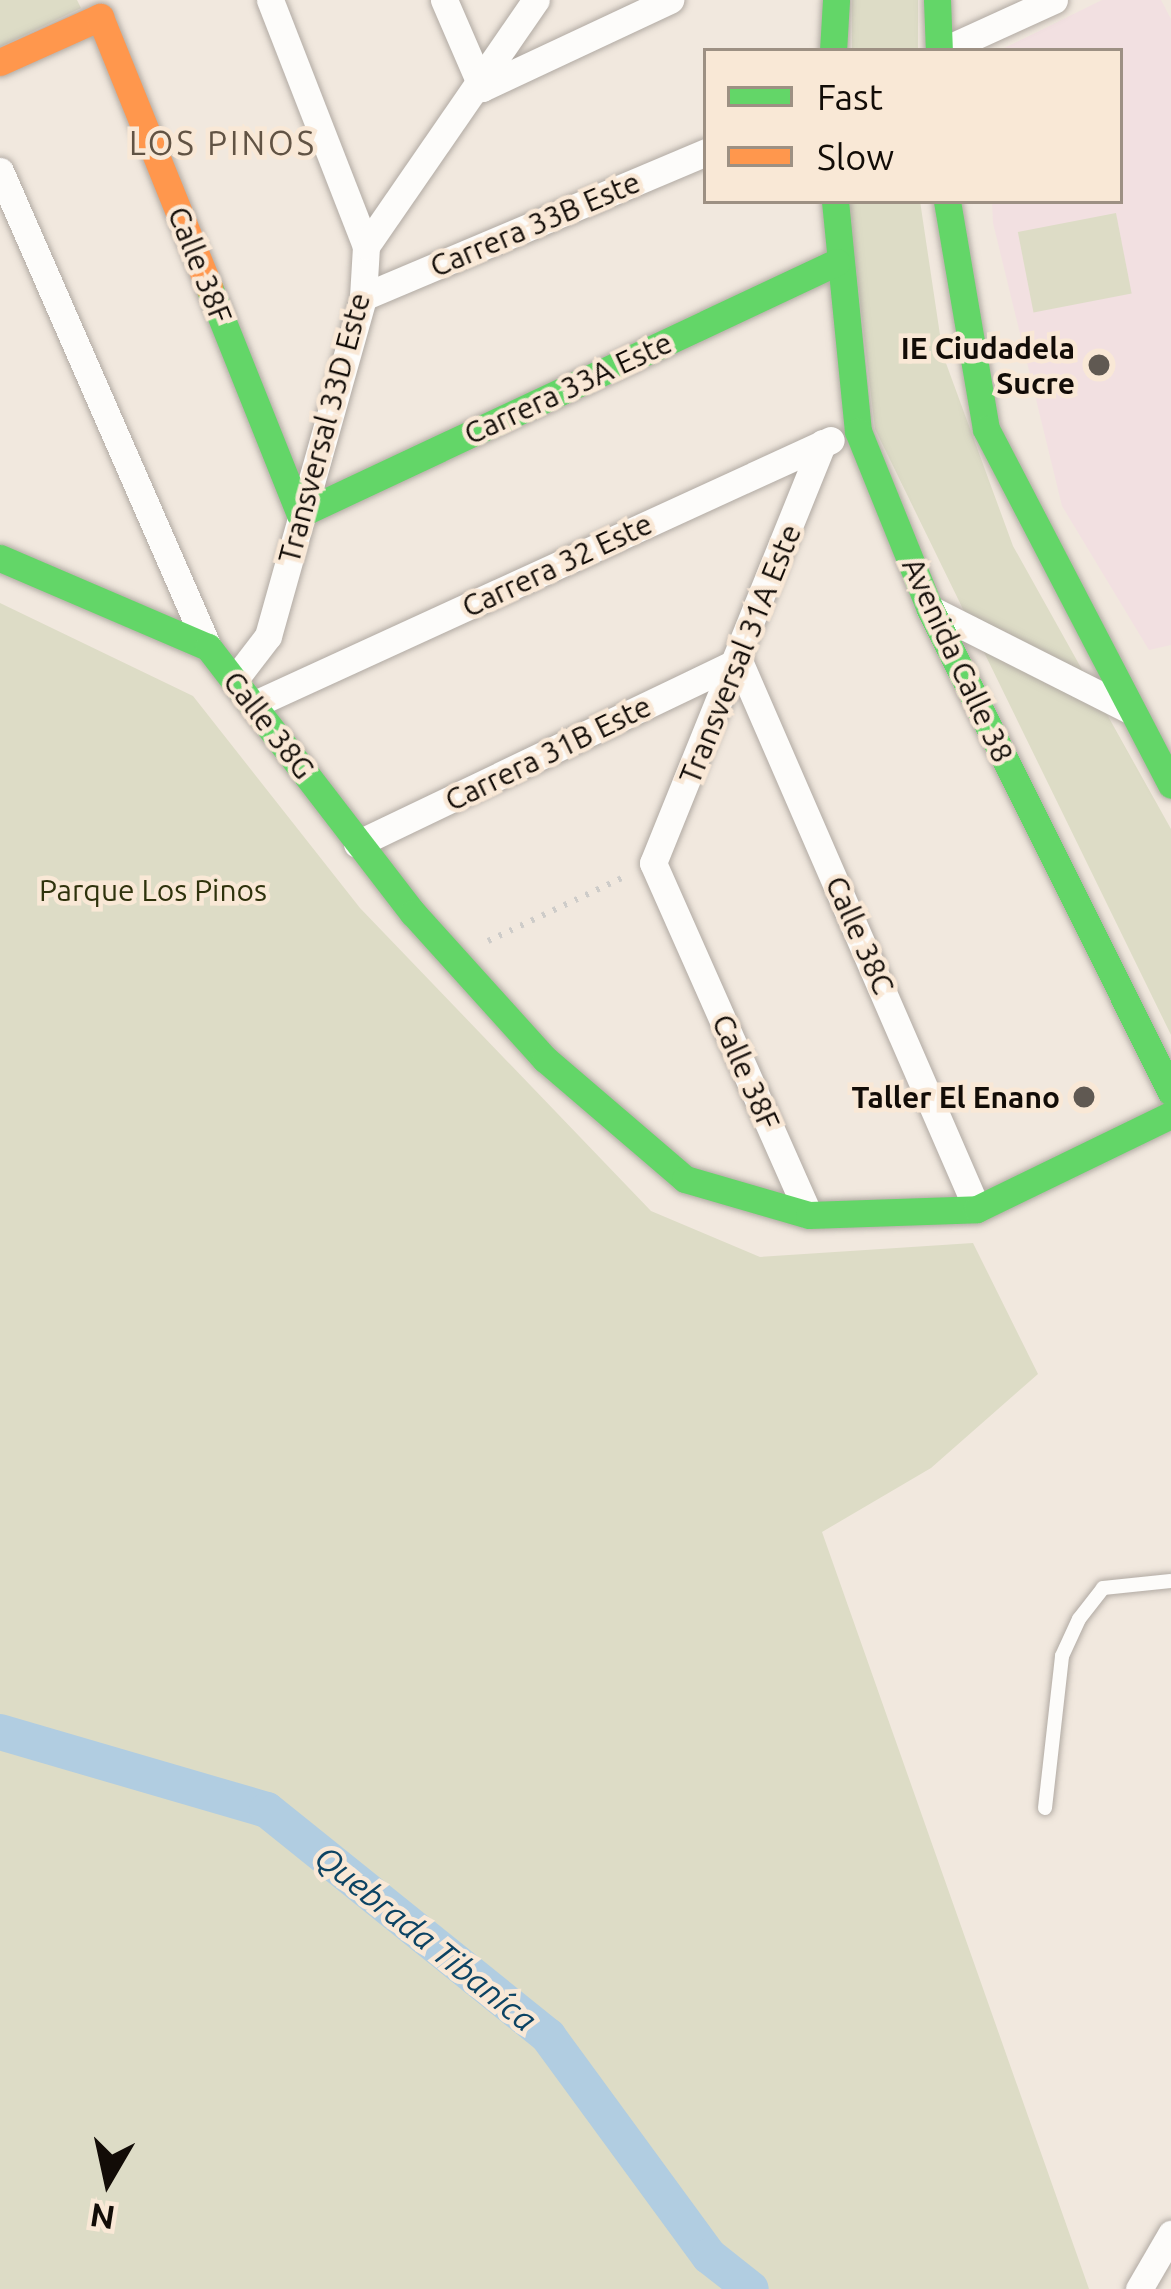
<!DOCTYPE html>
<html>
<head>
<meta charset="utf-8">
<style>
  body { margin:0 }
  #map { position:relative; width:1171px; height:2289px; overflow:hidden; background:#f1e8de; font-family:Ubuntu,sans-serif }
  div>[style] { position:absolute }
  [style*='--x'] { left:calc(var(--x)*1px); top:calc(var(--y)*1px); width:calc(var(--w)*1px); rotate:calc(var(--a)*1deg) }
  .education>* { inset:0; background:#f2e0e1 }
  .green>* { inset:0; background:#dddcc6; transform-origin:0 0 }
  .canal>* { height:36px; margin:-18px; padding:0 18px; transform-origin:18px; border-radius:18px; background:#b1cde1 }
  .path>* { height:6px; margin-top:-3px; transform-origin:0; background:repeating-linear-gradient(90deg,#ceccc9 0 3px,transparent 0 12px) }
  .roads { filter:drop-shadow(0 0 3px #b1aaa3) drop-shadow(0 0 3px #b1aaa3) }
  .lane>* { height:14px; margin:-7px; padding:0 7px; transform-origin:7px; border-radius:7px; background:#fdfcfa }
  .street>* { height:27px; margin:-13.5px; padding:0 13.5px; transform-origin:13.5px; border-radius:13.5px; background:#fdfcfa }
  .fast>* { height:27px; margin:-13.5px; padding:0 13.5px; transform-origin:13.5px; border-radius:13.5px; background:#63d668 }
  .slow>* { height:27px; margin:-13.5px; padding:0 13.5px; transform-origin:13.5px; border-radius:13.5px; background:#ff974d }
  .dots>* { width:33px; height:33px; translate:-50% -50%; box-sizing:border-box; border:6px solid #f9e8d6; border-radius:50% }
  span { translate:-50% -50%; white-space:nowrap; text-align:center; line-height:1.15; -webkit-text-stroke:9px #f9e8d6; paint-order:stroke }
  .street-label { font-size:30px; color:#120c07 }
  .poi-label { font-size:30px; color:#120c07; font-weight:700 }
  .right { translate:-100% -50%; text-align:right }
  .park-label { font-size:30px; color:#2e320c }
  .neighbourhood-label { font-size:33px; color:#615344; letter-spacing:3px }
  .water-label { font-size:33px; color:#0c4363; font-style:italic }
  .legend { position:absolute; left:703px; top:48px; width:420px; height:156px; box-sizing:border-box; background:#f9e8d6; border:3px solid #9d9083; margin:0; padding:15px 21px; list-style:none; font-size:36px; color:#120c07 }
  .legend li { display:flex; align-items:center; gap:24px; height:60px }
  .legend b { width:60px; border:3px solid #9d9083 }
  .north { position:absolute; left:48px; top:2121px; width:120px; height:120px; -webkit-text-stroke:9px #f9e8d6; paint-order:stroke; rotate:189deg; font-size:33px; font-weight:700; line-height:48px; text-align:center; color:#120c07 }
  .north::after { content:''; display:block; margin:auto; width:42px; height:54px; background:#120c07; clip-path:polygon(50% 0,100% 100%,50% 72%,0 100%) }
</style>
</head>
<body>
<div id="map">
  <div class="education">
    <i style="clip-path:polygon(1102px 0,1161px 0,1171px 19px,1171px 645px,1149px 650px,1062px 506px,993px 223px,992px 201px,1120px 201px,1120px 51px,998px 51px)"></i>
  </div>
  <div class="green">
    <i style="clip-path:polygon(0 0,77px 0,81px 8px,0 47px)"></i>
    <i style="left:852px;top:0;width:66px;height:51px"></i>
    <i style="clip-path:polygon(848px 201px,920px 201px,943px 355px,1013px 546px,1171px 829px,1171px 1035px,875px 429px)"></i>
    <i style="left:1116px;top:213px;width:82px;height:100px;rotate:79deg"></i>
    <i style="clip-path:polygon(0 603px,193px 696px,360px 908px,651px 1211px,760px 1257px,973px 1243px,1038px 1374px,931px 1468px,822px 1532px,1089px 2289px,0 2289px)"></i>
  </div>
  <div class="canal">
    <i style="--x:0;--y:1732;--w:278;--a:16.3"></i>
    <i style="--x:267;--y:1810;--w:361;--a:38.8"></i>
    <i style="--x:548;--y:2036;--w:273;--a:53.8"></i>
    <i style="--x:709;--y:2256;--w:53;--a:38.2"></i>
  </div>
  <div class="path">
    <i style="--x:488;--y:941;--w:155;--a:-25.2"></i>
  </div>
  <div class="roads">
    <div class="lane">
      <i style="--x:1045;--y:1808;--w:153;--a:-83.6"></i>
      <i style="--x:1062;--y:1656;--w:41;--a:-65.3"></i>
      <i style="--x:1079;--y:1619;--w:39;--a:-52"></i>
      <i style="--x:1103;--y:1588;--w:68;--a:-5.9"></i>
    </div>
    <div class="street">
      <i style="--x:270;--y:0;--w:264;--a:68.7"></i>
      <i style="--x:444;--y:0;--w:96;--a:66.6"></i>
      <i style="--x:482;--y:88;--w:208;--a:-25.1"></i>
      <i style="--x:942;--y:51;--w:123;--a:-24.5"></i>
      <i style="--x:0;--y:171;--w:519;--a:66.4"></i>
      <i style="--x:363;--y:297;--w:372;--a:-22.9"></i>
      <i style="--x:930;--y:609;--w:224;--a:26.8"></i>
      <i style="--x:235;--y:679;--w:54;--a:-52.5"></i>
      <i style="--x:268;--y:636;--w:352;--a:-74.3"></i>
      <i style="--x:363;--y:297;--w:51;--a:-86.6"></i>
      <i style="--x:366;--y:246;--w:299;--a:-55.4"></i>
      <i style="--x:257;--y:703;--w:631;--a:-24.62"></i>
      <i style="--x:357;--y:844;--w:424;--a:-25.6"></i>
      <i style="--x:739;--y:661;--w:597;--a:66.52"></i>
      <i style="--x:809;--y:1215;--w:385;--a:-113.9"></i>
      <i style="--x:653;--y:863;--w:453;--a:-68"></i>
      <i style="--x:1139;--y:2289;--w:64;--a:-59.8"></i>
    </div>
    <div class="fast">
      <i style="--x:937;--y:0;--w:51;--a:87.8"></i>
      <i style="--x:833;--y:51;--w:51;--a:-86.6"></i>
      <i style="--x:835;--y:201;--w:231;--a:84.3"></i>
      <i style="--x:858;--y:431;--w:192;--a:68"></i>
      <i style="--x:930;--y:609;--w:540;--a:63.48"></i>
      <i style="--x:947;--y:201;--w:231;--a:80.3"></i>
      <i style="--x:986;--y:429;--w:401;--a:62.5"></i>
      <i style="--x:209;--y:287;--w:245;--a:68.2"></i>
      <i style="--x:300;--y:514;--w:593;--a:-25.14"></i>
      <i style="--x:0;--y:558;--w:226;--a:23.2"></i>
      <i style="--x:208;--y:647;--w:336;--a:52.4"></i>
      <i style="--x:413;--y:913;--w:197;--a:47.9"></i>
      <i style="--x:545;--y:1059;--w:184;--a:40.6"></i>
      <i style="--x:685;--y:1179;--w:129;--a:16.2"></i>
      <i style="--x:809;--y:1215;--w:168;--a:-2"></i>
      <i style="--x:977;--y:1209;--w:216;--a:-25.9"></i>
    </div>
    <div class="slow">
      <i style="--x:0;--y:62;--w:110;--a:-24.2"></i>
      <i style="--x:100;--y:17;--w:291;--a:68"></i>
    </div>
  </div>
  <div class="dots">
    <i style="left:1099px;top:365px;background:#605952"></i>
    <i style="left:1084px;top:1097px;background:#605952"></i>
  </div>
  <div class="street-label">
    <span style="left:535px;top:224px;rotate:-23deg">Carrera 33B Este</span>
    <span style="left:200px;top:265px;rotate:68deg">Calle 38F</span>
    <span style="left:568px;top:388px;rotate:-25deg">Carrera 33A Este</span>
    <span style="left:324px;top:428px;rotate:-75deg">Transversal 33D Este</span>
    <span style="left:557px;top:565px;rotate:-25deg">Carrera 32 Este</span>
    <span style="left:740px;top:654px;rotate:-68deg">Transversal 31A Este</span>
    <span style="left:958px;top:660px;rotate:65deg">Avenida Calle 38</span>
    <span style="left:269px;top:725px;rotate:52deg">Calle 38G</span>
    <span style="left:548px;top:753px;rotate:-26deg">Carrera 31B Este</span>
    <span style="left:860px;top:935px;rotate:66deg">Calle 38C</span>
    <span style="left:746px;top:1072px;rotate:66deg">Calle 38F</span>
  </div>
  <div class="poi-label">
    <span class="right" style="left:1075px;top:365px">IE Ciudadela<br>Sucre</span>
    <span class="right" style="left:1060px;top:1097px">Taller El Enano</span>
  </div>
  <div class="park-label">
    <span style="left:153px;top:890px">Parque Los Pinos</span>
  </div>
  <div class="neighbourhood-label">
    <span style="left:223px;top:143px">LOS PINOS</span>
  </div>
  <div class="water-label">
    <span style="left:426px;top:1938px;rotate:39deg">Quebrada Tibaníca</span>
  </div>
  <ul class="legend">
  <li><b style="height:15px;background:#63d668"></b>Fast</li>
  <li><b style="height:15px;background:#ff974d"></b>Slow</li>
  </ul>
  <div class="north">N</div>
</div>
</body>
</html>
